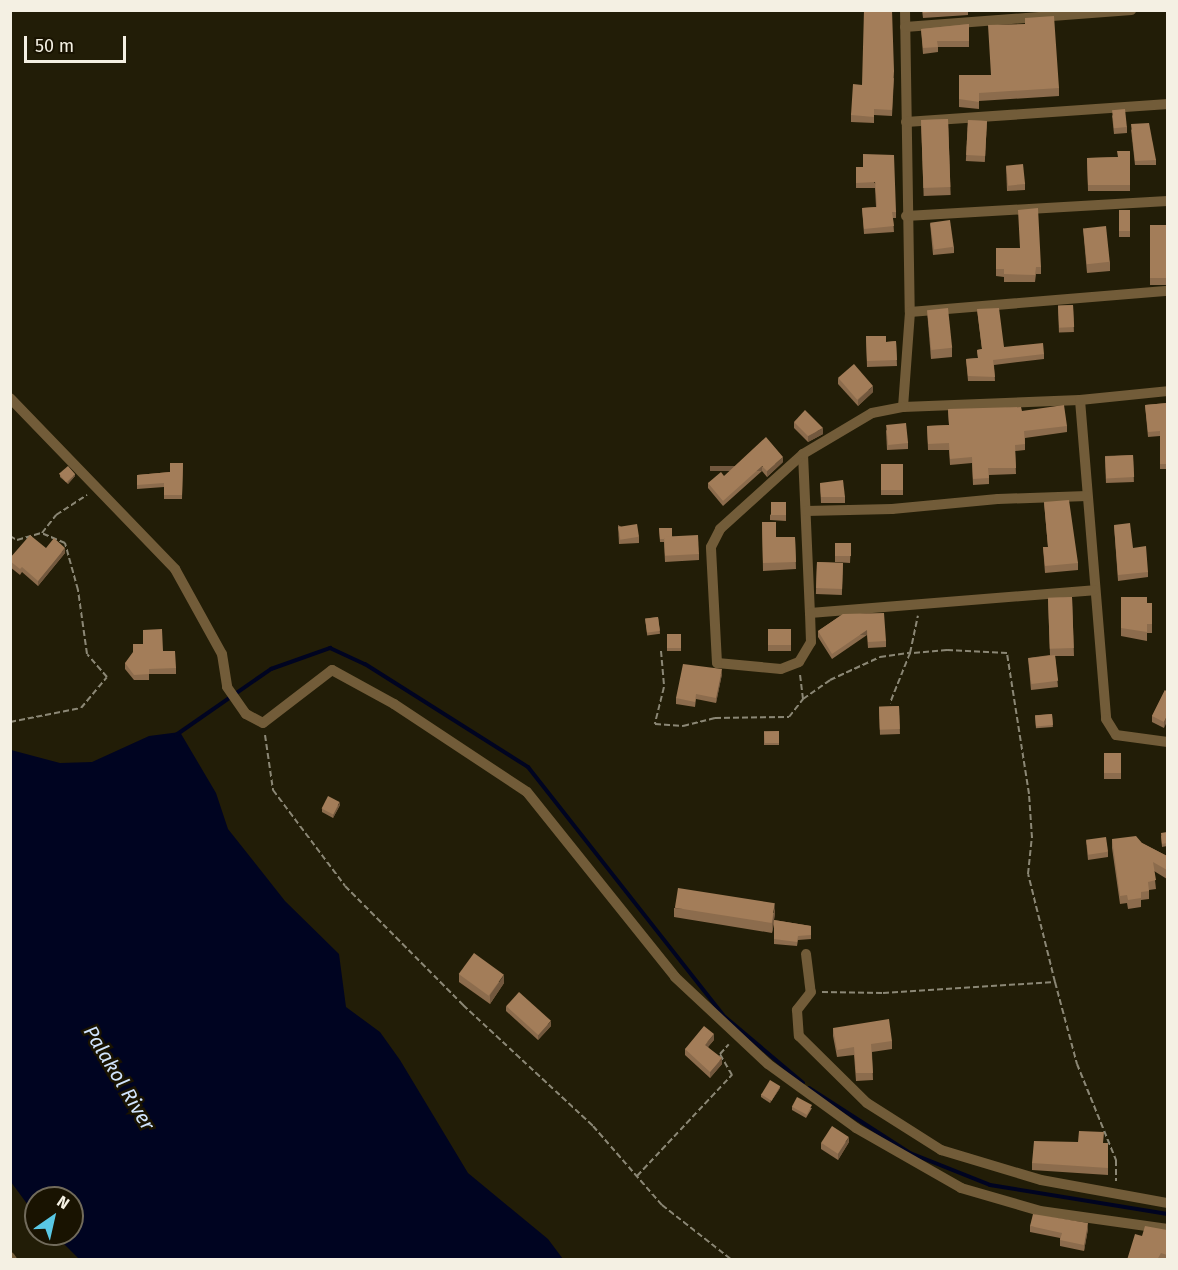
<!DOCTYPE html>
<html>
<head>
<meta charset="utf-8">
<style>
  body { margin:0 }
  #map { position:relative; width:1178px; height:1270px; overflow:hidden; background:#221d07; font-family:"Fira Sans",sans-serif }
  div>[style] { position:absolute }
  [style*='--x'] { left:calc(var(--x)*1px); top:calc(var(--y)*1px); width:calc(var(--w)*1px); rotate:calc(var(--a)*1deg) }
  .water>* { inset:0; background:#000421 }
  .stream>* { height:4px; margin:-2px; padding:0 2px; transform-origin:2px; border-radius:2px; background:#000421 }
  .path>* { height:2px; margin-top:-1px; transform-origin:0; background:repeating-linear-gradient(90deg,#8b8775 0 6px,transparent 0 9px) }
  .minor>* { height:10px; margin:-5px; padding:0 5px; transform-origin:5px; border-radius:5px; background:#725c39 }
  .wall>* { inset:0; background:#8c6c4d; transform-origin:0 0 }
  .shaded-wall>* { inset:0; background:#72583e; transform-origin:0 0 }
  .building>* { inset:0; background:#a37d59; transform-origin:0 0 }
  span { translate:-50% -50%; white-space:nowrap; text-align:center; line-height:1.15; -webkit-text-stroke:5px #191301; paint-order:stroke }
  .water-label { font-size:20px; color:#d1e4fd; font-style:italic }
  .frame { position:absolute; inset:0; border:12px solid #f4f0e3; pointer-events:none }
  .north { position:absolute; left:24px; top:1186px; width:60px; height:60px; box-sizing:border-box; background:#191301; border:2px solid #716b5b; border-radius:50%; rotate:34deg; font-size:16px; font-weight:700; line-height:24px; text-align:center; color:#f4f0e3 }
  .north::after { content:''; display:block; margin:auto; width:21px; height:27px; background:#59c8e5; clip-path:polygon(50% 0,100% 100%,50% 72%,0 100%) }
  .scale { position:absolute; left:24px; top:36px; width:102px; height:27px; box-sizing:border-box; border:3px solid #f4f0e3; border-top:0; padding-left:8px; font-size:18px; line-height:21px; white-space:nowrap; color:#f4f0e3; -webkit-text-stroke:4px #191301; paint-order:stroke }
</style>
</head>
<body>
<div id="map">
  <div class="water">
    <i style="clip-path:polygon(180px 732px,216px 793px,228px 829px,285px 901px,339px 954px,346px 1007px,380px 1032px,400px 1060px,468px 1173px,548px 1239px,563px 1259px,79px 1259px,54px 1234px,72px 1234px,72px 1198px,36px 1198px,36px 1216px,11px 1182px,11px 750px,60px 763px,92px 762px,149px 736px)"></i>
  </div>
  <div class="stream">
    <i style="--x:176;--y:735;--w:116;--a:-34.8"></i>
    <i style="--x:271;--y:669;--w:63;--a:-19.6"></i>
    <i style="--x:330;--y:648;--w:38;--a:25"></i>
    <i style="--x:365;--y:664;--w:193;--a:32.3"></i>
    <i style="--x:528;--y:767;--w:318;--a:51.8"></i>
    <i style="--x:725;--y:1017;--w:102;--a:40.2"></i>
    <i style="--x:809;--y:1088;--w:120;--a:32.8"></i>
    <i style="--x:910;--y:1153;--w:86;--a:21.8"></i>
    <i style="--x:990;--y:1185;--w:180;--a:9.3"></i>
  </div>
  <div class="path">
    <i style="--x:10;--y:536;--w:8;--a:30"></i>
    <i style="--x:17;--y:540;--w:26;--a:-16"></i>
    <i style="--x:661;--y:651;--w:36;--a:85"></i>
    <i style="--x:664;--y:687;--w:38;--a:104"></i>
    <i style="--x:655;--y:724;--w:28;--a:4"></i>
    <i style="--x:683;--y:726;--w:33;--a:-14"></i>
    <i style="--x:715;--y:718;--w:74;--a:-0.8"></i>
    <i style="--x:789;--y:717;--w:23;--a:-52"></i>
    <i style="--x:803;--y:699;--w:26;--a:-97"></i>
    <i style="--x:803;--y:699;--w:33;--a:-35"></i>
    <i style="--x:830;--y:680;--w:55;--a:-24.7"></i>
    <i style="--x:880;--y:657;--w:30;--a:-8"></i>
    <i style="--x:910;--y:653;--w:54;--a:111.8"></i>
    <i style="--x:10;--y:722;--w:72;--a:-11.2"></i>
    <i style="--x:81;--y:708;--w:40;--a:-50"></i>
    <i style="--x:107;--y:677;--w:30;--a:-131"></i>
    <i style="--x:87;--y:654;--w:65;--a:-98"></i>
    <i style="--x:78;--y:590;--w:49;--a:-105.5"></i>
    <i style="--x:65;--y:543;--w:25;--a:-157"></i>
    <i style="--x:42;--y:533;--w:23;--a:-52"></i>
    <i style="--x:56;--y:515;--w:37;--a:-33"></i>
    <i style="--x:265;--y:735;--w:56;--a:81.7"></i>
    <i style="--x:273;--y:790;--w:120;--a:53.1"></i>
    <i style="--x:345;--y:886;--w:168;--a:45.2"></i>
    <i style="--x:463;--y:1005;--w:178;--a:42.9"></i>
    <i style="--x:593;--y:1126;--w:105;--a:48.9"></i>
    <i style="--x:662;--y:1205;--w:89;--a:38.2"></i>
    <i style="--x:1055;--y:982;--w:85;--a:75"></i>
    <i style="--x:1077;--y:1064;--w:104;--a:67.9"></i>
    <i style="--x:1116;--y:1160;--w:21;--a:90"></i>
    <i style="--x:822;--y:992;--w:61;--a:0.9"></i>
    <i style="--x:883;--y:993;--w:172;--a:-3.7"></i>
    <i style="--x:1055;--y:982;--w:111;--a:-104"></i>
    <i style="--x:1028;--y:874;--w:36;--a:-84"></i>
    <i style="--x:1032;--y:838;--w:44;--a:-93.9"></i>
    <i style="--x:1029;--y:794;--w:143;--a:-98.9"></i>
    <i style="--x:1007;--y:653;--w:60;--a:-177.1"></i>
    <i style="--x:947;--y:650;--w:37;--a:175"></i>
    <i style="--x:910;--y:653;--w:38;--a:-78"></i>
    <i style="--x:637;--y:1176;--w:139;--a:-46.8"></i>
    <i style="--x:732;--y:1075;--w:24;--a:-120"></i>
    <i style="--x:720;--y:1054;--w:13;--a:-48"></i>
  </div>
  <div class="minor">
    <i style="--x:905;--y:10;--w:302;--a:89.1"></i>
    <i style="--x:910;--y:312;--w:95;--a:94.2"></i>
    <i style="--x:903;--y:407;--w:177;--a:-2.3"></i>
    <i style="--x:1080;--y:400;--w:320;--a:85.3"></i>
    <i style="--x:1106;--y:719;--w:19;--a:58"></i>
    <i style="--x:1116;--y:735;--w:52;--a:7.7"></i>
    <i style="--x:905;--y:27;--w:227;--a:-4.3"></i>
    <i style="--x:906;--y:122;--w:263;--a:-3.9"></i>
    <i style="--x:906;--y:216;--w:262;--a:-3.3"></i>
    <i style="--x:910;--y:312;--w:259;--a:-4.7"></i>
    <i style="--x:10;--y:398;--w:238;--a:46"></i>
    <i style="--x:175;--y:569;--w:97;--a:61.1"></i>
    <i style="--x:222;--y:654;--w:33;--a:81"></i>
    <i style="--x:227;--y:687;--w:33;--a:55"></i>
    <i style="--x:246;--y:714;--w:19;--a:28"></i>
    <i style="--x:263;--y:723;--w:87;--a:-37.5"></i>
    <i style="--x:332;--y:670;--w:71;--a:28.7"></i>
    <i style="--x:394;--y:704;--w:159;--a:33.5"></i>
    <i style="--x:527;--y:792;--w:237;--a:51.3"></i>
    <i style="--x:675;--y:977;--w:127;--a:43.1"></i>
    <i style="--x:768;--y:1064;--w:109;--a:36"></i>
    <i style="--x:856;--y:1128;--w:121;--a:29.7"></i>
    <i style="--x:961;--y:1188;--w:82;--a:16.2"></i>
    <i style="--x:1040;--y:1211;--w:129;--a:8"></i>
    <i style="--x:1080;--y:400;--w:88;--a:-5.8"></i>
    <i style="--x:803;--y:454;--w:159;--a:87.5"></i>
    <i style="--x:810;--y:613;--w:285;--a:-4.6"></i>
    <i style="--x:806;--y:511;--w:86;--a:-1.3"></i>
    <i style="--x:892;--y:509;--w:106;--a:-5.4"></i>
    <i style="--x:998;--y:499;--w:89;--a:-1.9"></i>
    <i style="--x:810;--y:613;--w:29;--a:88"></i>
    <i style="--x:811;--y:642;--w:23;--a:121"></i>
    <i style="--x:799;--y:662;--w:19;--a:159"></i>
    <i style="--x:781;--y:669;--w:64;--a:-174.6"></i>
    <i style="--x:717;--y:663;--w:116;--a:-93"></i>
    <i style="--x:711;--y:547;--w:20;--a:-63"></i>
    <i style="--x:720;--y:529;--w:112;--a:-42.1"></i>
    <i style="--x:803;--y:454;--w:80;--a:-30.7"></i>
    <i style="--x:872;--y:413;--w:32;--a:-11"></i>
    <i style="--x:806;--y:954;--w:38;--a:83"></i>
    <i style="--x:811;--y:992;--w:23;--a:128"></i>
    <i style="--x:797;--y:1010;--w:26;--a:86"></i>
    <i style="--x:799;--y:1036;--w:95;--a:44.6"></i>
    <i style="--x:867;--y:1103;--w:88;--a:32.4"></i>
    <i style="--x:941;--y:1150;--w:104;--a:16.7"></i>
    <i style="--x:1041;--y:1180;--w:129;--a:10.3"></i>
    <i style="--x:10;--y:1257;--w:4;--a:56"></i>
  </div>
  <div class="wall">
    <i style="clip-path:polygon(922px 10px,968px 10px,968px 15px,923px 18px)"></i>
    <i style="clip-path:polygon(969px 24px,969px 47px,938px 47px,938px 52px,923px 54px,921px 29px)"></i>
    <i style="clip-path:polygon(959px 75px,1059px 88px,1059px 96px,979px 101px,979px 109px,959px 107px)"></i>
    <i style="clip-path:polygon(894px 78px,892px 116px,874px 115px,874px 123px,851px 122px,851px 115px,862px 85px)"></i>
    <i style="clip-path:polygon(1112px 115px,1127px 127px,1127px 133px,1114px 134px)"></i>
    <i style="left:948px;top:119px;width:76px;height:27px;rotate:88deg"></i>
    <i style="left:968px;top:120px;width:19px;height:41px;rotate:3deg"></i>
    <i style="clip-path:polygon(1131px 129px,1156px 160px,1156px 165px,1135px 165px)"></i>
    <i style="clip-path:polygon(1130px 151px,1130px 191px,1088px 191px,1087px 158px,1118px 157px)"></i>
    <i style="clip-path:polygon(1006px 166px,1025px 184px,1025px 190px,1007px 191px)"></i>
    <i style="clip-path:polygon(856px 167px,863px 167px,896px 212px,896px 218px,893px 218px,894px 232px,864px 234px,862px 208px,876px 207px,875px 188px,856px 188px)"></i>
    <i style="left:1119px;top:210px;width:11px;height:27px"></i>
    <i style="clip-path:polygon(930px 223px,954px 247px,954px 253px,933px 255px)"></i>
    <i style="left:1167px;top:225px;width:60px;height:17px;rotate:90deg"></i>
    <i style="clip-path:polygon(1083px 228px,1110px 262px,1110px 271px,1087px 273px)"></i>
    <i style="clip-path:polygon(996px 248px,1041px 267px,1041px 274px,1036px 274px,1035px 282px,1004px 282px,1004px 277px,996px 276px)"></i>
    <i style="left:1073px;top:305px;width:27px;height:15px;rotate:88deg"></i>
    <i style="clip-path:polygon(977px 309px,1004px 347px,1044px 354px,1044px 359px,994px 365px,995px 381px,968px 381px,966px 359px,978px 358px,977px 350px,982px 349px)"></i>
    <i style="clip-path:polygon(927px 310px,952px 348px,952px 357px,931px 359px)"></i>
    <i style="clip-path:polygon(866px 336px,886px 342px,896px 341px,897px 366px,867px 367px)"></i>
    <i style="clip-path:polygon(838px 378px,873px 392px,858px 406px,838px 384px)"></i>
    <i style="clip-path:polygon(1167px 403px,1167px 469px,1160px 469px,1160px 436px,1148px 437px,1145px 405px)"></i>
    <i style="clip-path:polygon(948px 409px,1022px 411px,1067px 426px,1067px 432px,1025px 438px,1025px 450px,1015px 451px,1016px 474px,989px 475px,989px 484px,973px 485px,972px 463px,950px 465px,949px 450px,928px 450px,927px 426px,949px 425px)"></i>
    <i style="clip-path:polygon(794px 422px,823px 434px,808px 442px,794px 428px)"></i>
    <i style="clip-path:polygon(886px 430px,908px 443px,908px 449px,887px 450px)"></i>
    <i style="left:1133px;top:455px;width:27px;height:28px;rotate:88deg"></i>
    <i style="clip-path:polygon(783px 462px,767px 477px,762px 471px,723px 506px,708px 488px,708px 483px,724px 476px)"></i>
    <i style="clip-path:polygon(183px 463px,182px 499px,164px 499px,164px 487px,137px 489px,137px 475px,170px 472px)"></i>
    <i style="left:881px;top:464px;width:22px;height:31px"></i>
    <i style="clip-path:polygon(60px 475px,75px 476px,68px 484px,60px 477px)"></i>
    <i style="clip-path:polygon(820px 483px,845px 497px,845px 503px,821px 503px)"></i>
    <i style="clip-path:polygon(786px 502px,786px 521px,770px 520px,770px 515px)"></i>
    <i style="clip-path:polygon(1044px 502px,1078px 563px,1078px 570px,1045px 573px,1043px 547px,1048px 547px)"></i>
    <i style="clip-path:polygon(762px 522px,776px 537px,795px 537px,796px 569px,763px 571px)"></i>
    <i style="clip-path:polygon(618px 525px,639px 537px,639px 543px,619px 544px)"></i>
    <i style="clip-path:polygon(1114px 525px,1133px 548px,1148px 572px,1148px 577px,1118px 581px)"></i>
    <i style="clip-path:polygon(659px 528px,699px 554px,699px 560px,665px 562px,664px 542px,660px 542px)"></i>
    <i style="clip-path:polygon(851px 543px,850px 563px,835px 562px,835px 556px)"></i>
    <i style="clip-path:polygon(46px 548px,65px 553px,38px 586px,22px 572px,20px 575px,10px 567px,10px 558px)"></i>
    <i style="left:817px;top:562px;width:26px;height:32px;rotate:2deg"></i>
    <i style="clip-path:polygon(1072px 597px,1074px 656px,1055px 656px,1058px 687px,1031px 690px,1028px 658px,1050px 655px,1048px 598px)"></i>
    <i style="clip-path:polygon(1121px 597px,1147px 603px,1152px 603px,1152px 633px,1147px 633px,1147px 641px,1121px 636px)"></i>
    <i style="clip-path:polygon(843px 614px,886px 641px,886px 647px,868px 648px,867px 635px,832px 659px,818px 637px,818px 631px)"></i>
    <i style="left:658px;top:617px;width:17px;height:13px;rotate:83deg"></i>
    <i style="left:768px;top:629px;width:23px;height:22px"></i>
    <i style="left:667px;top:634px;width:14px;height:17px"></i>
    <i style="clip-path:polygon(163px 651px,176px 668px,176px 674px,149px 674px,149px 680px,134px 680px,125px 669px,125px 663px)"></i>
    <i style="clip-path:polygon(722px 674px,716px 703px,696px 699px,695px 707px,676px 704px,676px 698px)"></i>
    <i style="clip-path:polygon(1165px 690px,1164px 728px,1152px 722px,1152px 716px)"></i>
    <i style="left:899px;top:706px;width:28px;height:20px;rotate:88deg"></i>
    <i style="left:1052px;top:714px;width:13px;height:17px;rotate:86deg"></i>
    <i style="left:779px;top:731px;width:14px;height:15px;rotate:90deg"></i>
    <i style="left:1104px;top:753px;width:17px;height:26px"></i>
    <i style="clip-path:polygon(340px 805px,333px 818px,322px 812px,322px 809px)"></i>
    <i style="clip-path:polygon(1167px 832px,1167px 846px,1162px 847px,1161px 836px)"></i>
    <i style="clip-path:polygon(1112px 839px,1142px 843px,1167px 856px,1167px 879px,1154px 871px,1156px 889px,1149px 890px,1149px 899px,1141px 900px,1141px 907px,1128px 909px,1127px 903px,1120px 904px,1112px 848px)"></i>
    <i style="clip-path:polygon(1086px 840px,1108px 852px,1108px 857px,1088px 860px)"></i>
    <i style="clip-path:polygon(674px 908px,775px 913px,774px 920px,811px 926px,811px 939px,798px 940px,797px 946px,774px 944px,774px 924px,772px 933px,674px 917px)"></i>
    <i style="clip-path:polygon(459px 974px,504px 983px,490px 1004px,459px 982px)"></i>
    <i style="clip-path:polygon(506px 1006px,551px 1026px,538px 1040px,506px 1011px)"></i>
    <i style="clip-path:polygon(833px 1028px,892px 1041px,892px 1049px,872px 1052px,873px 1080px,856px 1081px,854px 1055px,837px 1057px,833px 1036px)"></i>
    <i style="clip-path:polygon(714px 1040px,708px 1047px,722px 1064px,710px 1078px,685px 1055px,685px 1049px)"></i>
    <i style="clip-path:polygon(780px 1088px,770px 1103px,761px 1097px,761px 1094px)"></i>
    <i style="clip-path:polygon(792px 1107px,812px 1108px,806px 1118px,792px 1110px)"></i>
    <i style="clip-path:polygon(849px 1142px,838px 1160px,821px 1149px,821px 1143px)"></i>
    <i style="clip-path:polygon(1104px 1143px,1108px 1143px,1108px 1175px,1032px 1170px,1032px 1163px)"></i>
    <i style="clip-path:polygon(1030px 1226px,1088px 1229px,1084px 1251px,1060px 1246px,1060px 1238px,1030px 1232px)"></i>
    <i style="clip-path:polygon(1167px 1230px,1167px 1260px,1127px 1260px,1142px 1236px)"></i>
  </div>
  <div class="shaded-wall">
    <i style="clip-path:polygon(873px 386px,873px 392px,858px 406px,858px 400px)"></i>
    <i style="clip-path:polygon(823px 428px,823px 434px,808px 442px,808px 436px)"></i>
    <i style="clip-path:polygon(783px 457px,783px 462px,767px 477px,767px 471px)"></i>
    <i style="left:762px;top:466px;width:5px;height:52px;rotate:90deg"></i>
    <i style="clip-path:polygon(75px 474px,75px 476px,68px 484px,68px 482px)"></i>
    <i style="clip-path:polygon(65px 548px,65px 553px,38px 586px,38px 581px)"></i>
    <i style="left:867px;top:630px;width:5px;height:42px;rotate:90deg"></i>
    <i style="clip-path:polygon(722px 669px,722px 674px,716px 703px,716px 698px)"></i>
    <i style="clip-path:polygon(1167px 716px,1167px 722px,1164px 728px,1164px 722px)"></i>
    <i style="clip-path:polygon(340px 802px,340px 805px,333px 818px,333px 815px)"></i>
    <i style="clip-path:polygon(775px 904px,775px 913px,772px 933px,772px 925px)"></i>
    <i style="clip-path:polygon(504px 975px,504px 983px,490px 1004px,490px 995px)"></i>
    <i style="clip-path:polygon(551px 1021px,551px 1026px,538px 1040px,538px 1035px)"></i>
    <i style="clip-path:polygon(714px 1034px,714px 1040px,705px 1050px,705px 1045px)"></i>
    <i style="clip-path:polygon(722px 1058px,722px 1064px,710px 1078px,710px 1072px)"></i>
    <i style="clip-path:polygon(780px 1086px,780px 1088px,770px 1103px,770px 1100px)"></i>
    <i style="clip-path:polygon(849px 1137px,849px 1142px,838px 1160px,838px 1154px)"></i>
    <i style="clip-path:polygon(1088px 1223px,1088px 1229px,1084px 1251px,1084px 1245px)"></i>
  </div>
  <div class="building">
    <i style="clip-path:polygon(864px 10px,892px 10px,894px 71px,892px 110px,874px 109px,874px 117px,851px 115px,853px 84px,862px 85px)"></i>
    <i style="clip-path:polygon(923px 10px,954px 10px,923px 13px)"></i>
    <i style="clip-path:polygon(1054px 16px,1059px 88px,979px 93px,979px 102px,959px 99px,959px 75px,991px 75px,988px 25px,1025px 24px,1025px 18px)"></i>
    <i style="clip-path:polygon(969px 24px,969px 41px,937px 41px,938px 47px,923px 48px,921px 29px)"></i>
    <i style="left:1125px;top:109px;width:18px;height:13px;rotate:84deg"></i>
    <i style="left:948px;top:119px;width:68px;height:27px;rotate:88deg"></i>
    <i style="left:968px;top:120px;width:19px;height:35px;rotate:3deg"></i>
    <i style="clip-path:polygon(1149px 123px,1156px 160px,1135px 161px,1131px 124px)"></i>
    <i style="clip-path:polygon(1117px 151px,1130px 151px,1130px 185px,1088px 185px,1087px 158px,1118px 157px)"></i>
    <i style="clip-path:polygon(863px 154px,894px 155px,896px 212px,892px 212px,894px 226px,864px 229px,862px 208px,877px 207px,875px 182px,856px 183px,856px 167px,863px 167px)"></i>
    <i style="left:1023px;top:164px;width:20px;height:17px;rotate:84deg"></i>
    <i style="clip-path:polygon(1038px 208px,1041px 267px,1036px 267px,1035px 275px,1004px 274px,1004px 269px,996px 269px,996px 248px,1020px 248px,1018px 210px)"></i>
    <i style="left:1119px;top:210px;width:11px;height:21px"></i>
    <i style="left:950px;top:220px;width:27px;height:20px;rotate:82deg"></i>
    <i style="left:1167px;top:225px;width:53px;height:17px;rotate:90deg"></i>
    <i style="left:1106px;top:226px;width:36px;height:23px;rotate:84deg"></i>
    <i style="left:1073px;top:305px;width:22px;height:15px;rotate:87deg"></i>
    <i style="left:948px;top:308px;width:40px;height:21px;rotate:84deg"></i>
    <i style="clip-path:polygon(999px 308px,1004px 347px,1043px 343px,1044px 354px,993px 360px,995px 377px,968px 376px,966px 359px,978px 358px,977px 350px,982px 349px,977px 309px)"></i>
    <i style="clip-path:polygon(866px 336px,886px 336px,886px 342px,896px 341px,897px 360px,867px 361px)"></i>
    <i style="left:854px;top:364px;width:29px;height:21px;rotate:49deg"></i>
    <i style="clip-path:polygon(1167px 403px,1167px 464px,1160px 464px,1160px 431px,1148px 432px,1145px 405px)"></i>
    <i style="clip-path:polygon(1064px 405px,1067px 426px,1024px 431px,1025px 444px,1015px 445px,1016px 468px,988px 468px,989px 478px,973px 479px,972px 457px,950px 459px,949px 443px,928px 444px,927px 426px,949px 425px,948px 409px,1021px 407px,1022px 411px)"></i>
    <i style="clip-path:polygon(805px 410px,823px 428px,808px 436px,794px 422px)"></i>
    <i style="left:906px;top:423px;width:20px;height:20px;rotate:84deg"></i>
    <i style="clip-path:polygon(766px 437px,783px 457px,767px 471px,762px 466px,723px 501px,708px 483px,721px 472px,724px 476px)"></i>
    <i style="left:1133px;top:455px;width:22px;height:28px;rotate:87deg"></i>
    <i style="clip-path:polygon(170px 463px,183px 463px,182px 495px,164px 495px,164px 483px,137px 485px,137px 475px,170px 472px)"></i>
    <i style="left:881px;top:464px;width:22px;height:26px"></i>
    <i style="left:68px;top:466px;width:11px;height:12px;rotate:49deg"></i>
    <i style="clip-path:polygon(843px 480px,845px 497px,821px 497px,820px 483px)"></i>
    <i style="clip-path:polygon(1069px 500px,1078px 563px,1045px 566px,1043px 547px,1048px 547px,1044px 502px)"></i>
    <i style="left:771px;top:502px;width:15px;height:13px"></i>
    <i style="clip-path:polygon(762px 522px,776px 522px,776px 537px,795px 537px,796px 562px,763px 563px)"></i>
    <i style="clip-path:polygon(1130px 523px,1133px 548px,1146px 546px,1148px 572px,1118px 575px,1114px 525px)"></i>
    <i style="left:637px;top:524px;width:13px;height:19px;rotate:81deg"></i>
    <i style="clip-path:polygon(659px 528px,672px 528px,672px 537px,664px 538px,664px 539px,660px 539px)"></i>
    <i style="clip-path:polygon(30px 535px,46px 548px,54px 538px,65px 548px,38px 581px,22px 567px,20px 569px,10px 561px,10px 558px)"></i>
    <i style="left:698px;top:535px;width:19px;height:34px;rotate:87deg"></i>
    <i style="left:835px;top:543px;width:16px;height:13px"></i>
    <i style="left:817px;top:562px;width:26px;height:26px;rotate:2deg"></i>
    <i style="left:1072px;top:597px;width:51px;height:24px;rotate:88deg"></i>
    <i style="clip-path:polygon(1121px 597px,1147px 597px,1147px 603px,1152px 603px,1152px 624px,1147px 624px,1147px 632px,1121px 628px)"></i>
    <i style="clip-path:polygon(884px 613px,886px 641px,868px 642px,867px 630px,832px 654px,818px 631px,843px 614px)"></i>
    <i style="left:658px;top:617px;width:14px;height:13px;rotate:82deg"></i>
    <i style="clip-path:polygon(162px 629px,163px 651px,175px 651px,176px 668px,149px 669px,149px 674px,134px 675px,125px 663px,133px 652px,133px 644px,143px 644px,143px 630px)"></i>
    <i style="left:768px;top:629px;width:23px;height:16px"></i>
    <i style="left:667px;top:634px;width:14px;height:14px"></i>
    <i style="left:1055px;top:655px;width:26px;height:27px;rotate:83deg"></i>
    <i style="clip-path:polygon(683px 664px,722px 669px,716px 698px,696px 694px,695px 702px,676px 698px)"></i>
    <i style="clip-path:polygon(1165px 690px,1167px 692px,1167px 716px,1164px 722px,1152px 716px)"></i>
    <i style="left:899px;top:706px;width:23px;height:20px;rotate:88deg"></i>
    <i style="left:1052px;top:714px;width:11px;height:17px;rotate:85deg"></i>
    <i style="clip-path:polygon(779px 731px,779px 743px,765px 743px,764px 732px)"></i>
    <i style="left:1104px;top:753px;width:17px;height:20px"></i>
    <i style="left:328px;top:796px;width:13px;height:14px;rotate:27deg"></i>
    <i style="clip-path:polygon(1167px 832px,1167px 843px,1162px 844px,1161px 833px)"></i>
    <i style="clip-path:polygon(1136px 836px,1142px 843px,1167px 856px,1167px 870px,1153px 862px,1156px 880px,1148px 882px,1149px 891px,1141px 892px,1141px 898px,1128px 900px,1127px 895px,1120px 896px,1112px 839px)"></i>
    <i style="left:1106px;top:837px;width:15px;height:20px;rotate:82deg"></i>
    <i style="left:678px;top:888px;width:98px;height:20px;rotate:9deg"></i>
    <i style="clip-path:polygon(774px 920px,811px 926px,811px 935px,798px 936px,797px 942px,774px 939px)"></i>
    <i style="left:474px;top:953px;width:37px;height:26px;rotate:36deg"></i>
    <i style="left:519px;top:992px;width:43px;height:19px;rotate:42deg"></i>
    <i style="clip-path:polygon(889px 1019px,892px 1041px,871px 1044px,873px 1073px,856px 1073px,854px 1047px,837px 1050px,833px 1028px)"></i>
    <i style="clip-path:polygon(704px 1026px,714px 1034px,705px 1045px,722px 1058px,710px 1072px,685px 1049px)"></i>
    <i style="left:770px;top:1080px;width:12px;height:17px;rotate:31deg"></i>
    <i style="left:797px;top:1097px;width:17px;height:11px;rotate:28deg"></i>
    <i style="left:832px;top:1126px;width:20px;height:20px;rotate:33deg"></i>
    <i style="clip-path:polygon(1079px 1131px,1104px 1132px,1103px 1143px,1108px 1143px,1108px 1168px,1032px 1163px,1034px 1141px,1078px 1142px)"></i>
    <i style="clip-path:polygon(1033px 1214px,1088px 1223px,1084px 1245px,1060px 1240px,1062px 1233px,1030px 1226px)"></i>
    <i style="clip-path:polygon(1145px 1226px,1167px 1230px,1167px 1255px,1161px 1253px,1157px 1260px,1127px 1260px,1135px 1234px,1142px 1236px)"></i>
  </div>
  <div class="water-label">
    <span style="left:119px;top:1078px;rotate:59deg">Palakol River</span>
  </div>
  <div class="frame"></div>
  <div class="north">N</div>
  <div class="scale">50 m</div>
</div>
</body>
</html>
